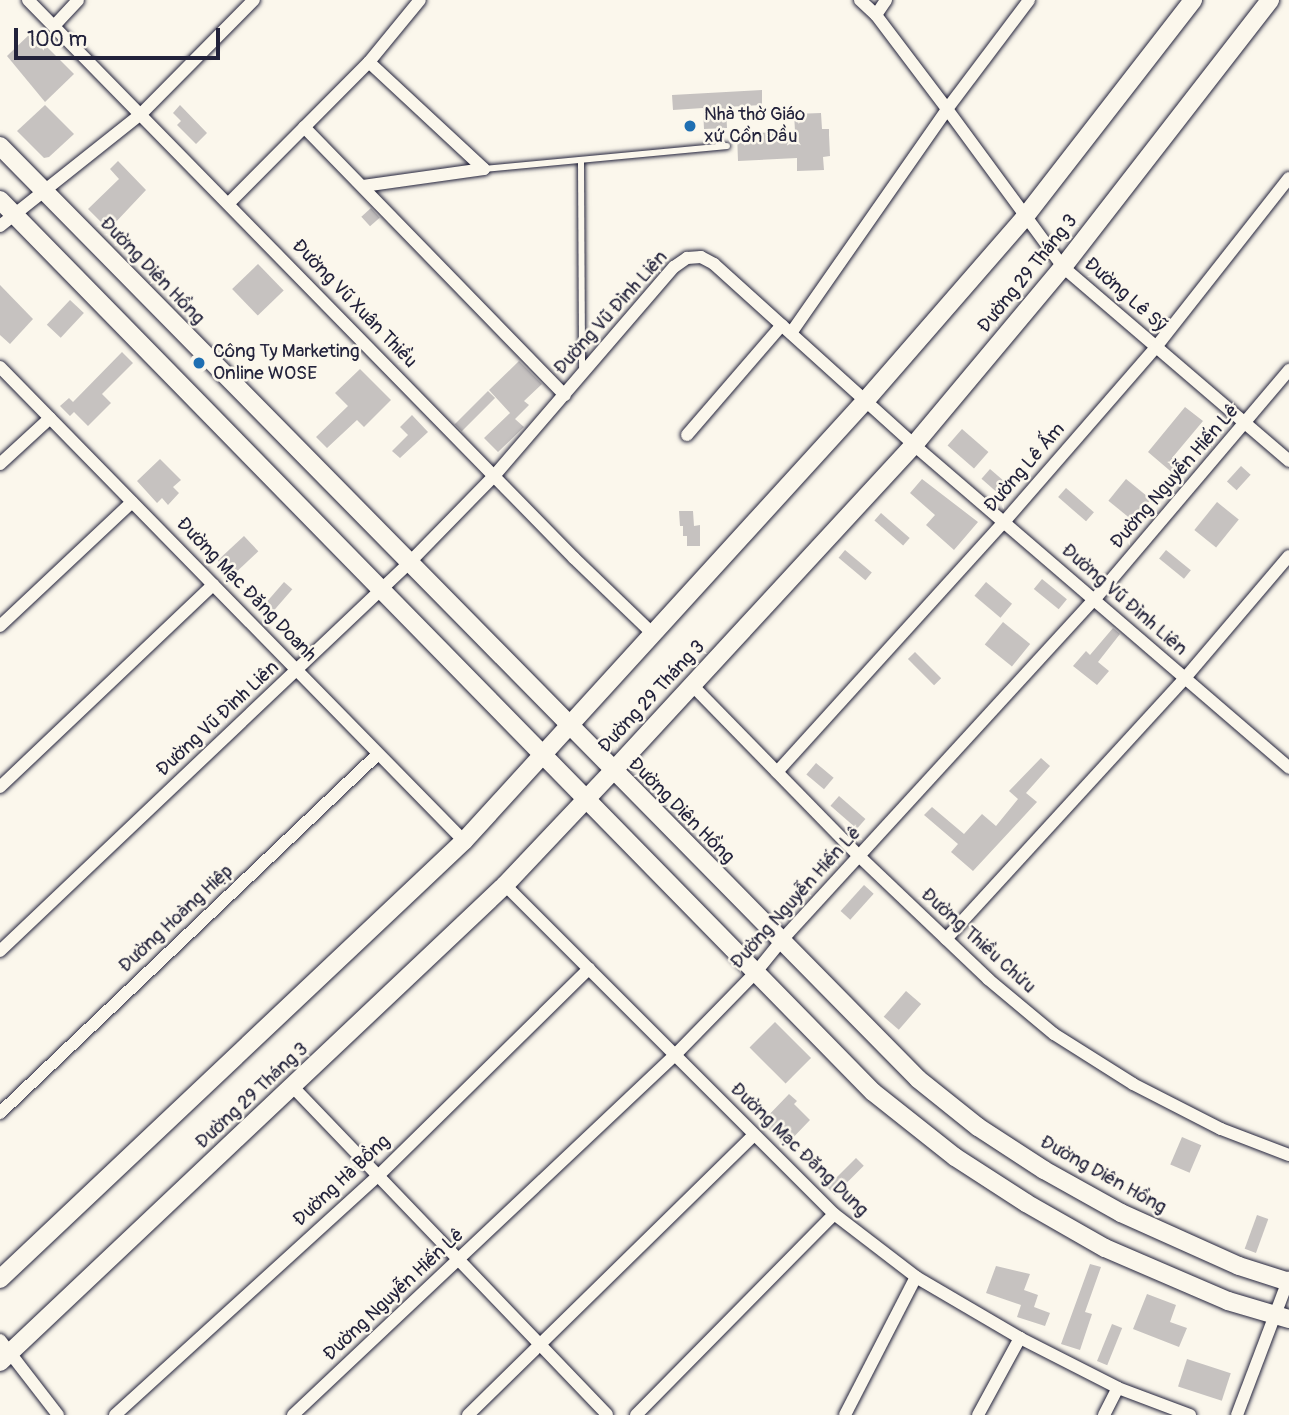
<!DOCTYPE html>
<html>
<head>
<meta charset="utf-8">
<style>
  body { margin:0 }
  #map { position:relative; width:1289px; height:1415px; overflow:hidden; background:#fbf7ec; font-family:Pangolin,sans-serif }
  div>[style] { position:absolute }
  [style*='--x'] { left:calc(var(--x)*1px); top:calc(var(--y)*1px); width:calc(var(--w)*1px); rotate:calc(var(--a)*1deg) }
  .building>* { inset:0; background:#c6c2c0; transform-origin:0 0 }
  .roads { filter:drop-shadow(0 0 2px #22223b) drop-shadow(0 0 2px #22223b) }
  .lane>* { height:6px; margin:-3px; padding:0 3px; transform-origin:3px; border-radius:3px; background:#fbf7ec }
  .street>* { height:12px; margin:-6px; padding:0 6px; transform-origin:6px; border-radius:6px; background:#fbf7ec }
  .secondary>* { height:18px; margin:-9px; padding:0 9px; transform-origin:9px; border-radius:9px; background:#fbf7ec }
  .dots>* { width:19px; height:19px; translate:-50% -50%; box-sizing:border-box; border:4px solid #fbf7ec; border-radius:50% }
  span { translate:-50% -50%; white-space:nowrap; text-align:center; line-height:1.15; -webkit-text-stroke:5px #fbf7ec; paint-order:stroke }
  .poi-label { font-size:19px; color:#22223b }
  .left { translate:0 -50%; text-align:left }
  .street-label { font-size:19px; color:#22223b }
  .scale { position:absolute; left:14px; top:28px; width:206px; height:32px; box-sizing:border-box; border:4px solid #22223b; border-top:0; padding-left:9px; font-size:21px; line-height:24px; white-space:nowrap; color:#22223b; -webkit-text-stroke:5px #fbf7ec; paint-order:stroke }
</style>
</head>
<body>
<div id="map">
  <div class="building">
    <i style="clip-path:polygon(32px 32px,74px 74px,45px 102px,7px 56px)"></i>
    <i style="clip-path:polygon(762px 90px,762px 105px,726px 107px,727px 128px,704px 129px,703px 108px,673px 110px,672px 95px)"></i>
    <i style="clip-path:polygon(45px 105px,74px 134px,49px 157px,44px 158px,17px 131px)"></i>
    <i style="clip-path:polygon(180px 105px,207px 133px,196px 144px,177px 125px,181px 121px,173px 113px)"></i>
    <i style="clip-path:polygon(821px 113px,822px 129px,829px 129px,829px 135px,830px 156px,823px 157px,824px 170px,797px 171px,797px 158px,738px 161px,737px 134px,795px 131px,794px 114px)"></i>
    <i style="clip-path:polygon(118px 161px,146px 190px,113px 225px,105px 218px,101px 222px,88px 209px,119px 179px,110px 169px)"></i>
    <i style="left:371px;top:208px;width:13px;height:13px;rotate:48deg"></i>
    <i style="left:258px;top:264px;width:37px;height:36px;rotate:46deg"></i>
    <i style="clip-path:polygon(0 285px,33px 319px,10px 344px,0 335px)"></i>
    <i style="left:70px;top:300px;width:19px;height:34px;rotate:43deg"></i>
    <i style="clip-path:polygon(122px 352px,133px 363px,102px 394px,111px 403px,88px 426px,74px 412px,70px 416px,60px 406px,69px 398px,73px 402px)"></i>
    <i style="clip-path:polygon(519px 361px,542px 384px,524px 401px,529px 405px,515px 419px,524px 427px,498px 452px,484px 438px,510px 413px,489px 390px)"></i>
    <i style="clip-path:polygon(360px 369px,391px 400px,364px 427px,357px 420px,327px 448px,316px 437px,348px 406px,335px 393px)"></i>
    <i style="left:488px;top:391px;width:10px;height:47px;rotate:45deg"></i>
    <i style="clip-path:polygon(1185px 407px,1203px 421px,1172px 458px,1182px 467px,1175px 475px,1148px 452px)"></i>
    <i style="clip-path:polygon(412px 415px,428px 432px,400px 458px,392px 451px,408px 435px,400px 427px)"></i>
    <i style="left:962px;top:429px;width:35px;height:22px;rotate:41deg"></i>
    <i style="clip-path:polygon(160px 459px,181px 480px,173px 487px,179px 493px,168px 505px,162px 498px,157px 503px,137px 481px)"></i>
    <i style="left:1241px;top:466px;width:13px;height:21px;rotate:42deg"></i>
    <i style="left:990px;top:469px;width:28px;height:13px;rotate:41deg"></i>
    <i style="clip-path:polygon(922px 479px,978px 522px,954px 550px,926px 525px,935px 515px,910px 493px)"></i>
    <i style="left:1126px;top:479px;width:32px;height:28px;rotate:39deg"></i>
    <i style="left:1066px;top:488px;width:37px;height:12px;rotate:41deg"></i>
    <i style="left:1217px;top:502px;width:28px;height:36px;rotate:39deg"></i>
    <i style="clip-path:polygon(679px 511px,693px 511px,694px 526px,700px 525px,700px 546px,687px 546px,687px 536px,683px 536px,683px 526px,680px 526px)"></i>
    <i style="left:881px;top:513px;width:38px;height:10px;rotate:41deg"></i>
    <i style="left:244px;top:536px;width:21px;height:36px;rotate:47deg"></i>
    <i style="left:845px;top:550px;width:35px;height:10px;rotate:40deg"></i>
    <i style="left:1166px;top:550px;width:32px;height:11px;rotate:39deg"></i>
    <i style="left:1042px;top:579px;width:32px;height:13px;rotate:39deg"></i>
    <i style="left:284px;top:582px;width:11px;height:37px;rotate:41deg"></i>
    <i style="left:986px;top:582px;width:34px;height:18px;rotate:40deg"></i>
    <i style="left:1003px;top:622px;width:35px;height:29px;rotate:39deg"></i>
    <i style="clip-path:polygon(1113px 628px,1120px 634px,1098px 662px,1109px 671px,1097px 685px,1073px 666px,1086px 651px,1090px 655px)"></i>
    <i style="left:915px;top:652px;width:37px;height:10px;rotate:45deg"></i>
    <i style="clip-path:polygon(1041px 758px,1050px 766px,1026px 793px,1037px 802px,973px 871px,951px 852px,958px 844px,924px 815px,932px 807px,964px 834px,982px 814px,996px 826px,1018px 799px,1009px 791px)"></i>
    <i style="left:816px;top:763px;width:23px;height:15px;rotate:40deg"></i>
    <i style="left:839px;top:796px;width:35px;height:13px;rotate:41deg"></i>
    <i style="left:864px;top:885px;width:13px;height:35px;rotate:42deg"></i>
    <i style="left:906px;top:991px;width:20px;height:34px;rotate:41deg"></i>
    <i style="left:775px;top:1022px;width:51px;height:36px;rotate:45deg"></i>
    <i style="clip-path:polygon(789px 1094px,797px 1101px,794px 1104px,810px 1120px,785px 1146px,762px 1122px)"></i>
    <i style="left:1182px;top:1137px;width:21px;height:30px;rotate:23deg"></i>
    <i style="left:856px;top:1158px;width:11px;height:41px;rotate:45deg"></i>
    <i style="left:1257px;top:1215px;width:12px;height:36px;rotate:20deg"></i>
    <i style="clip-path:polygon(1090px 1264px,1101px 1267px,1085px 1312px,1092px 1314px,1080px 1350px,1061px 1344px)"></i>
    <i style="clip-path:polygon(996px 1266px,1030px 1274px,1024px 1290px,1038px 1295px,1034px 1307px,1050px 1313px,1045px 1326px,1017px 1317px,1021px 1305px,986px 1293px)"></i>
    <i style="clip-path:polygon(1147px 1294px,1176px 1305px,1170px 1322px,1187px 1328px,1179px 1347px,1133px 1329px)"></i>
    <i style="left:1112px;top:1324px;width:11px;height:40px;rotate:22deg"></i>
    <i style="left:1187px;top:1359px;width:46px;height:29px;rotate:18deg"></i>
  </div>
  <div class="roads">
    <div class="lane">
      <i style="--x:581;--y:162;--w:208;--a:89.7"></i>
      <i style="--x:484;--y:169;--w:244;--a:-5.4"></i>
    </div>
    <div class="street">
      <i style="--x:28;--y:0;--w:781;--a:45.62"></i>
      <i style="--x:574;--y:558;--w:110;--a:43.9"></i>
      <i style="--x:860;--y:0;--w:22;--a:43"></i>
      <i style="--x:876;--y:15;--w:118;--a:52.9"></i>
      <i style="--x:947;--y:109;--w:196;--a:53.7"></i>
      <i style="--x:1063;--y:267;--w:298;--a:40.6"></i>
      <i style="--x:876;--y:15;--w:18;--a:-56"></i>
      <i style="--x:54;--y:26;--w:35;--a:-47"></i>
      <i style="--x:304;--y:127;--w:374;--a:45.8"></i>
      <i style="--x:363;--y:186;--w:122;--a:-8"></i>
      <i style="--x:484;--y:169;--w:157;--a:-137.1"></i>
      <i style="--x:229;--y:203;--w:199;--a:-45.2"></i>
      <i style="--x:369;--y:62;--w:80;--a:-50.6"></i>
      <i style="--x:0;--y:226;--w:181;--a:-38.5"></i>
      <i style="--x:142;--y:113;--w:159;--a:-45.3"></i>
      <i style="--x:791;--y:333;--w:273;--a:-55.1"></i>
      <i style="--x:947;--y:109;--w:136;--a:-53"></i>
      <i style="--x:0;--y:367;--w:663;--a:45.61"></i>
      <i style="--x:687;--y:435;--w:145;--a:-49.2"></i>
      <i style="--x:0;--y:464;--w:68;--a:-42.6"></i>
      <i style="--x:0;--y:626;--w:181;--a:-43.2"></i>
      <i style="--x:692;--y:685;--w:240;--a:45.7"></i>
      <i style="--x:860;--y:857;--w:177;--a:43.6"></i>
      <i style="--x:988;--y:979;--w:86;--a:39.8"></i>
      <i style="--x:1054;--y:1034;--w:93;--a:32.3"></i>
      <i style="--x:1133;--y:1084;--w:99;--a:27.1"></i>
      <i style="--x:1221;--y:1129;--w:73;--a:20.9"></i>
      <i style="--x:777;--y:772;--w:338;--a:-47.8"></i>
      <i style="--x:1004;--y:522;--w:232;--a:-49"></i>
      <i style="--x:1156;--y:347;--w:215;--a:-51.8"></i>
      <i style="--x:0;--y:787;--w:294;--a:-43.5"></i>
      <i style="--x:505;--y:885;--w:465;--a:45"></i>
      <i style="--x:834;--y:1214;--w:103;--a:37.5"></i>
      <i style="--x:916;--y:1277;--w:121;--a:30.4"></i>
      <i style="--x:1020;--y:1338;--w:110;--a:27"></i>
      <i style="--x:1118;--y:1388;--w:77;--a:20.6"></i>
      <i style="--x:946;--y:939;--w:354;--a:-47.5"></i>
      <i style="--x:1185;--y:678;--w:160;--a:-49.6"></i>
      <i style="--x:0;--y:951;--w:564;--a:-43.49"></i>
      <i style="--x:409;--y:563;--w:122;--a:-45.7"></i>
      <i style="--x:494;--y:476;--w:276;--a:-49.3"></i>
      <i style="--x:674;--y:267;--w:16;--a:-35"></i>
      <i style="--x:687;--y:258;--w:14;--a:-4"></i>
      <i style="--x:701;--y:257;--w:15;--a:28"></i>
      <i style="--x:714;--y:264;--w:270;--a:42.1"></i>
      <i style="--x:914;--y:445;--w:495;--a:40.7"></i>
      <i style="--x:292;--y:1086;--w:455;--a:46.2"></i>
      <i style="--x:0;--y:1113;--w:521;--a:-43.52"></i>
      <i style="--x:0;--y:1340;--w:95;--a:52.3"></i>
      <i style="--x:115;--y:1415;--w:355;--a:-42.3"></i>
      <i style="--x:378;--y:1176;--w:296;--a:-44.5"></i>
      <i style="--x:293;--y:1415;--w:525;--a:-43.3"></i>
      <i style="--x:675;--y:1055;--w:116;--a:-45.7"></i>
      <i style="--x:756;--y:972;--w:40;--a:-51"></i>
      <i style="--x:781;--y:941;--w:463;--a:-47.5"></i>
      <i style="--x:1094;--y:600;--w:302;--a:-49.7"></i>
      <i style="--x:468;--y:1415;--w:400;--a:-44.4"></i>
      <i style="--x:636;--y:1415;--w:282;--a:-45.4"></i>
      <i style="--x:845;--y:1415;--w:155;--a:-62.8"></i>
      <i style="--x:978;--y:1415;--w:88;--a:-61.4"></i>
      <i style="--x:1104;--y:1415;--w:30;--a:-63"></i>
      <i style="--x:1237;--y:1415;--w:147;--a:-69.2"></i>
    </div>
    <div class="secondary">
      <i style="--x:0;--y:146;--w:1309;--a:45.46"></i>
      <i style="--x:918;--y:1079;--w:77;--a:38.7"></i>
      <i style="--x:978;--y:1127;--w:79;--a:33.1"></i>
      <i style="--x:1044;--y:1170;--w:88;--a:29.2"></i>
      <i style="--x:1121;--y:1213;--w:129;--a:24.2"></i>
      <i style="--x:1239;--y:1266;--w:52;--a:17.7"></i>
      <i style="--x:0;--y:200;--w:1248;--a:45.62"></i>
      <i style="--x:873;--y:1092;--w:105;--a:38.4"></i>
      <i style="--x:955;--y:1157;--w:85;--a:32.9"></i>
      <i style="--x:1026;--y:1203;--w:91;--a:29.7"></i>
      <i style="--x:1105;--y:1248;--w:134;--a:23.3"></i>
      <i style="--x:1228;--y:1301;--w:64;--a:16.4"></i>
      <i style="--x:0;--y:1279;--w:638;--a:-43.35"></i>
      <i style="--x:464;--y:841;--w:597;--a:-47.65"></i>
      <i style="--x:866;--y:400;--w:241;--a:-49"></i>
      <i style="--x:1024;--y:218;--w:276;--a:-52.2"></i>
      <i style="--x:0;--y:1362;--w:695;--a:-43.37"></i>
      <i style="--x:505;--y:885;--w:156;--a:-46.6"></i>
      <i style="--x:612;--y:772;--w:445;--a:-47.3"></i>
      <i style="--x:914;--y:445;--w:232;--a:-50.1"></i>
      <i style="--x:1063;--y:267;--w:338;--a:-52.2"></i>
    </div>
  </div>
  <div class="dots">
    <i style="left:690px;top:126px;background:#1f6fb2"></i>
    <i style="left:199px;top:363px;background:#1f6fb2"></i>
  </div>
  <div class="poi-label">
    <span class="left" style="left:704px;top:126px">Nhà thờ Giáo<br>xứ Cồn Dầu</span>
    <span class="left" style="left:213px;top:363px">Công Ty Marketing<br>Online WOSE</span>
  </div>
  <div class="street-label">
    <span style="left:152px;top:271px;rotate:46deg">Đường Diên Hồng</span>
    <span style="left:1028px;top:274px;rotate:-51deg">Đường 29 Tháng 3</span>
    <span style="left:1125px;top:295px;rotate:41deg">Đường Lê Sỹ</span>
    <span style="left:354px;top:304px;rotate:46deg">Đường Vũ Xuân Thiều</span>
    <span style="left:611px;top:313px;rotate:-48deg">Đường Vũ Đình Liên</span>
    <span style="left:1025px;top:468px;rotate:-49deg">Đường Lê Ấm</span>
    <span style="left:1175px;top:477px;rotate:-49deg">Đường Nguyễn Hiến Lê</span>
    <span style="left:246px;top:590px;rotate:46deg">Đường Mạc Đăng Doanh</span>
    <span style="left:1124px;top:600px;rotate:41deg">Đường Vũ Đình Liên</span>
    <span style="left:652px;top:697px;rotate:-47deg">Đường 29 Tháng 3</span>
    <span style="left:218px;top:719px;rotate:-43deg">Đường Vũ Đình Liên</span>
    <span style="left:681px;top:811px;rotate:45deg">Đường Diên Hồng</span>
    <span style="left:796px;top:898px;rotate:-48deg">Đường Nguyễn Hiến Lê</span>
    <span style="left:176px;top:919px;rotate:-43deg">Đường Hoàng Hiệp</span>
    <span style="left:978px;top:941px;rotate:42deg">Đường Thiều Chửu</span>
    <span style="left:252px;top:1096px;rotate:-43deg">Đường 29 Tháng 3</span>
    <span style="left:799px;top:1150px;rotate:44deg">Đường Mạc Đăng Dung</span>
    <span style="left:1103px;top:1175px;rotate:29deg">Đường Diên Hồng</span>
    <span style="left:342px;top:1181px;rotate:-43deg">Đường Hà Bồng</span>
    <span style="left:394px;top:1295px;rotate:-43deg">Đường Nguyễn Hiến Lê</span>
  </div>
  <div class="scale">100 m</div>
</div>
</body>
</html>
